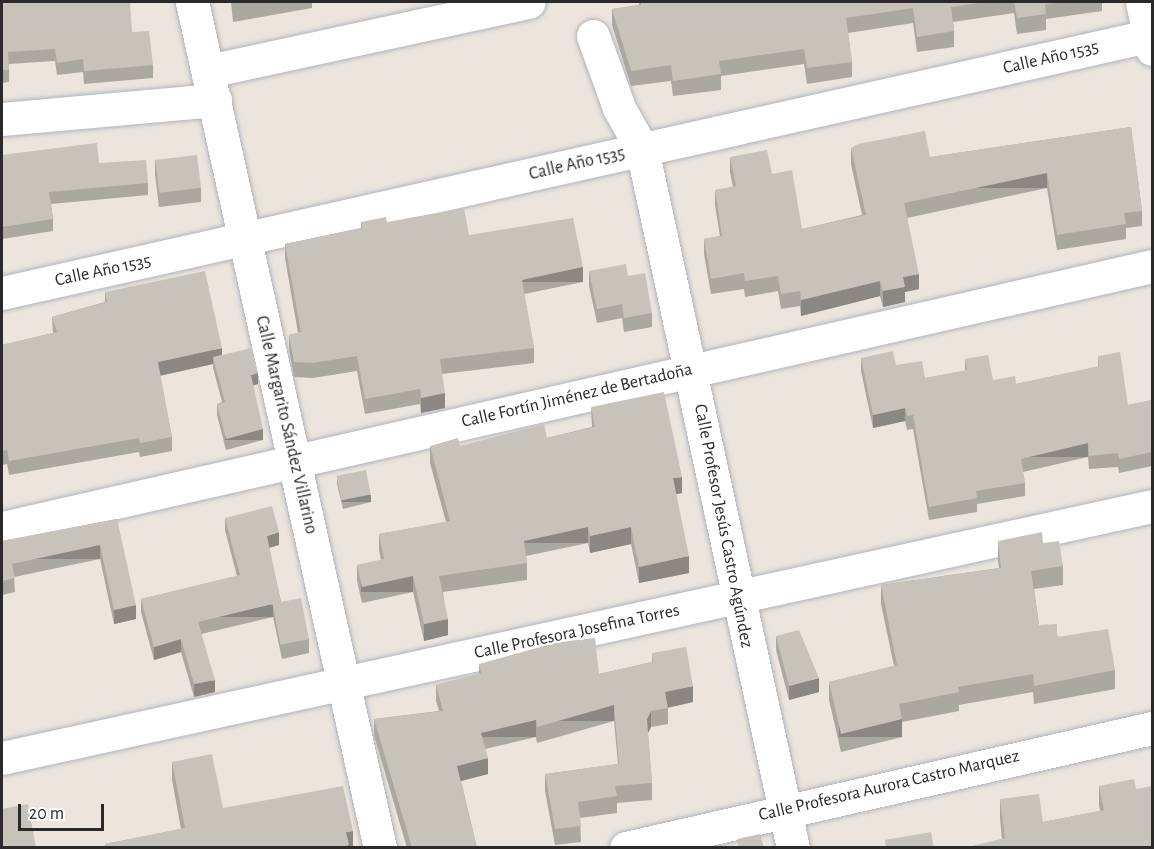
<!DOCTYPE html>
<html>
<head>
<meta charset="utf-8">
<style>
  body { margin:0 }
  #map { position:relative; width:1154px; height:849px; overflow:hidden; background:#ebe5dd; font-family:"Alegreya Sans",sans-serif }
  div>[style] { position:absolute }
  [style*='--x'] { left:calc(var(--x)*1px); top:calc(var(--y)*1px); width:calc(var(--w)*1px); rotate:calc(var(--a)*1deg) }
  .roads { filter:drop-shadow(0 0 2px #b0b3bd) drop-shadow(0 0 2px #b0b3bd) }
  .minor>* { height:33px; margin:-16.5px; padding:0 16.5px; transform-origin:16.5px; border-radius:16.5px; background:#fff }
  .wall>* { inset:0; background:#aba8a1 }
  .shaded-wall>* { inset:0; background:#8b8883; transform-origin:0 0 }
  .building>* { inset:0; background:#c7c3bb; transform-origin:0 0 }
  span { translate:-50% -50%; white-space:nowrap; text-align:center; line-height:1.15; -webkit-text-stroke:4.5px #fff; paint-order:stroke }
  .street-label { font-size:18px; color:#2a2a2a }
  .frame { position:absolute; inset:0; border:3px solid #2a2a2a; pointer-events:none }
  .scale { position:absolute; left:18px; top:804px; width:86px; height:27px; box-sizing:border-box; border:3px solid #2a2a2a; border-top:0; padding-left:8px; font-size:18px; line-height:21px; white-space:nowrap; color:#2a2a2a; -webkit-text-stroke:4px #fff; paint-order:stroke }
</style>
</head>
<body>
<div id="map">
  <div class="roads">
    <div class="minor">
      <i style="--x:192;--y:2;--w:867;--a:77.47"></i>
      <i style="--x:1142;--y:2;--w:48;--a:78"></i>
      <i style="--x:593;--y:36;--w:77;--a:70.1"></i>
      <i style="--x:619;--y:108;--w:47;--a:60.7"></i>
      <i style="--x:642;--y:149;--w:715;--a:77.81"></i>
      <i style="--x:209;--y:71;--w:327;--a:-12.2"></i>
      <i style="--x:2;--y:119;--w:214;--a:-5.1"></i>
      <i style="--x:2;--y:293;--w:1179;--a:-12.64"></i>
      <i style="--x:2;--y:528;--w:1179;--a:-12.83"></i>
      <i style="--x:2;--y:758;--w:1177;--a:-12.36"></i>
      <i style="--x:626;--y:848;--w:540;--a:-12.85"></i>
    </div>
  </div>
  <div class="wall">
    <i style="clip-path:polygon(2px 2px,132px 32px,153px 65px,153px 78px,84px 84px,83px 72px,57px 75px,55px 61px,9px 64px,9px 82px,2px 83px)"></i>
    <i style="clip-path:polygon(231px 2px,312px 2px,312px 8px,233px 22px)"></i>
    <i style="clip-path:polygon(639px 2px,1102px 2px,1102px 11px,1046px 19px,1046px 30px,1017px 34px,1014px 13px,953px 22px,954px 31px,954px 47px,917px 52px,913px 23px,848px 33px,852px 62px,852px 77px,807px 84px,804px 64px,721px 76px,721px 90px,673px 96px,671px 81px,631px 86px,612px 25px,612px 9px,639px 5px)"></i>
    <i style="clip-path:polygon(1131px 127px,1142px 211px,1142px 226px,1126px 228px,1126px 239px,1057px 250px,1047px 188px,907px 218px,919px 289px,905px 292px,905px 302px,883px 307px,880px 296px,801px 316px,800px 306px,781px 309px,778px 291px,745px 297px,744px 289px,711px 294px,704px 254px,704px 239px,720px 236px,715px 205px,715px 190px,733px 187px,730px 172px,730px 157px,772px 174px,802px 229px,862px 215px,851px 164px,851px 148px,930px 157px)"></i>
    <i style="clip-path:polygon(2px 155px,99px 163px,148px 183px,148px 195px,51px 204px,53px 219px,53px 231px,2px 239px)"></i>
    <i style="clip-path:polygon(155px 160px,201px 188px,201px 202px,159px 207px,155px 174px)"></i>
    <i style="clip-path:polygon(361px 222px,387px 222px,469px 235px,583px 282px,524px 294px,534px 348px,534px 363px,442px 374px,445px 408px,421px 413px,420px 404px,365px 414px,357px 371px,313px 378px,294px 377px,289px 350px,289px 335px,298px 333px,285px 258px,285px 244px,361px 228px)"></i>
    <i style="clip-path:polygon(589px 271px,628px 276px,652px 313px,652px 327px,624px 332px,622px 318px,597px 323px,589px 286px)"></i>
    <i style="clip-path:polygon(105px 292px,222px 355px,258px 384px,253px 385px,263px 440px,226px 450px,217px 415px,217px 404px,222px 402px,213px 368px,213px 364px,160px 376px,172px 437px,172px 451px,140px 457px,139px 452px,9px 475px,7px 464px,2px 465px,2px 345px,53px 333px,52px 317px,105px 302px)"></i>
    <i style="clip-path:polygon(1098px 356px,1128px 405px,1152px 400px,1152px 466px,1119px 473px,1118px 467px,1089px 469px,1088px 457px,1023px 472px,1025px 483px,1025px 496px,977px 504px,977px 512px,929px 520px,913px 429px,907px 430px,905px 421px,873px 428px,861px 371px,861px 358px,896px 365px,925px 378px,965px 371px,965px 359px,993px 380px,1016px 384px,1098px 367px)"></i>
    <i style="clip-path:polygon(591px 407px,682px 493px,676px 494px,689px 573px,639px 583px,631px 544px,590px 553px,588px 543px,526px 556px,527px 563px,527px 580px,443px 592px,448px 635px,424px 641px,413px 592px,362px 603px,357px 581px,357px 565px,381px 560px,379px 550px,379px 534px,446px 522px,430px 463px,430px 446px,460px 446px,547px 438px,592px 427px)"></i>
    <i style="clip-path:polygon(337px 477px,371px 502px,343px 509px,337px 484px)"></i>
    <i style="clip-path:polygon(225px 518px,279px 545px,269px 548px,281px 602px,309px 639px,309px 653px,282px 659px,273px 617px,201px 634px,215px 692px,194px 697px,181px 652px,154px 660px,141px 612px,141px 599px,237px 576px,225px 530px)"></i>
    <i style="clip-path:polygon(117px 519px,136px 619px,114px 624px,100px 559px,14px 577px,15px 592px,2px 595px,2px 541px)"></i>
    <i style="clip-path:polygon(998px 541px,1043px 543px,1063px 566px,1063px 585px,1034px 589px,1039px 625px,1115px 670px,1115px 689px,1034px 704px,1033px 692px,959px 705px,959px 711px,902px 722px,902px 737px,841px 752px,829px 700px,829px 682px,894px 666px,881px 604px,881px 585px,999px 568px,998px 559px)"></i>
    <i style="clip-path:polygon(776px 636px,819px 692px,789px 700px,776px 650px)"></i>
    <i style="clip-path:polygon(652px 653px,693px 702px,668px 708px,668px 724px,651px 727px,648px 733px,652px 783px,652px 800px,617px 803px,617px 813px,580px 818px,581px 842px,555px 845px,545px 791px,545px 774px,618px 764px,614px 721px,537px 743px,536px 737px,485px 749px,488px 774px,461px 781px,477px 848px,407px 848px,374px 735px,374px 719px,439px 711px,436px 701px,436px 685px,479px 674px,479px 664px,599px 674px,652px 662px)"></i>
    <i style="clip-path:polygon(172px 762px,223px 808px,353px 848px,105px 848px,105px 844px,181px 829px,172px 780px)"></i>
    <i style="clip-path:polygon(1099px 786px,1136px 789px,1152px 848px,1002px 839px,1000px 818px,1000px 799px,1043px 822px,1100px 811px,1099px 805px)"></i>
  </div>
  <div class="shaded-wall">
    <i style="left:1047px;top:173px;width:15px;height:146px;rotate:90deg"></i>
    <i style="left:583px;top:267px;width:15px;height:62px;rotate:90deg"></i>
    <i style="clip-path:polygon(919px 274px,919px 289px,905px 292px,905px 302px,883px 307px,883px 291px,903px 277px)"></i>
    <i style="clip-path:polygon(880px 281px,880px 296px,801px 316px,801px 300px)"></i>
    <i style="clip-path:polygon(222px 348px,222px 362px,213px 357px,213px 364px,158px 376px,158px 362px)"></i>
    <i style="clip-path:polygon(258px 373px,258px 384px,251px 386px,251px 375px)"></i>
    <i style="clip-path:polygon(445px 393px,445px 408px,421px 413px,421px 398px)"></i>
    <i style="clip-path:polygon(905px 408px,905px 421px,873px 428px,873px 415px)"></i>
    <i style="left:263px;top:429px;width:11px;height:38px;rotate:90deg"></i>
    <i style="left:1088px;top:443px;width:14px;height:69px;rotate:90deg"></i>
    <i style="clip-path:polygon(682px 477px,682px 493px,673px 495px,673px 478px)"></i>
    <i style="left:371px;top:495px;width:7px;height:29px;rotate:90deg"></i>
    <i style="left:588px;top:527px;width:16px;height:66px;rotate:90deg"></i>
    <i style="clip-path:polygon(631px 527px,631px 544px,590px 553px,590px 536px)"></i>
    <i style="clip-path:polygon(279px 532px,279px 545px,267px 548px,267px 536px)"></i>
    <i style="left:100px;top:545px;width:14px;height:90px;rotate:90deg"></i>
    <i style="clip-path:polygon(689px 556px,689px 573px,639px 583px,639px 567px)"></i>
    <i style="left:413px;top:576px;width:16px;height:52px;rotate:90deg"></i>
    <i style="clip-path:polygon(136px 605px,136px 619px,114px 624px,114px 610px)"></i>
    <i style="left:273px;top:605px;width:12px;height:77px;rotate:90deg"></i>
    <i style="clip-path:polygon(448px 619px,448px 635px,424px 641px,424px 624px)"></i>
    <i style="clip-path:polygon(181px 639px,181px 652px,154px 660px,154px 647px)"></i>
    <i style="clip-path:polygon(819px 678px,819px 692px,789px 700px,789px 686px)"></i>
    <i style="clip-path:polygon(215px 680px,215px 692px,194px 697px,194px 684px)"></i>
    <i style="clip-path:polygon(693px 686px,693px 702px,665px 708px,665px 692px)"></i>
    <i style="left:614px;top:705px;width:16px;height:80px;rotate:90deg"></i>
    <i style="clip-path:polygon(651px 711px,651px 727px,647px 735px,647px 719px)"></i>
    <i style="left:902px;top:719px;width:18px;height:63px;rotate:90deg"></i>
    <i style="left:536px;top:720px;width:17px;height:57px;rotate:90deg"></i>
    <i style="clip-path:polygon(488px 758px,488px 774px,457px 782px,457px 766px)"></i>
    <i style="clip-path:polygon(353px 831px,353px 848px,340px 848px,346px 832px)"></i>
  </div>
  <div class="building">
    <i style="clip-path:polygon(2px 2px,7px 2px,8px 3px,25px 2px,130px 2px,132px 32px,149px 31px,153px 65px,84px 71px,83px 59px,57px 63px,55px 49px,8px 52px,9px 70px,2px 70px)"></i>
    <i style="clip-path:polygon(641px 2px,985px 2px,951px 7px,954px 31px,917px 37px,913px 8px,846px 18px,852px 62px,807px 68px,804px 49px,719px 61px,721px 74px,673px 81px,671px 65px,631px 71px,612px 9px,641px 5px)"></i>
    <i style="clip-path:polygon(1014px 2px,1063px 2px,1045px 4px,1046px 14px,1017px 18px)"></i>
    <i style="clip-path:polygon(1131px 127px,1142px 211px,1124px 213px,1126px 224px,1057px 235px,1047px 173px,904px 203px,919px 274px,903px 277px,905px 287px,883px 291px,880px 281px,801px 300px,800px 291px,781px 294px,778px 276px,745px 281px,744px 273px,711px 279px,704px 239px,722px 236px,715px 190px,736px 186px,730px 157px,767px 150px,772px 174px,792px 170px,802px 229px,866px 215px,851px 148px,858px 144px,925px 131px,930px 157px)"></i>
    <i style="clip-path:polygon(97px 143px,99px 163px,146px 160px,148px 183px,49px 192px,53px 219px,2px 227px,2px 155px)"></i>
    <i style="left:197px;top:155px;width:33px;height:42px;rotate:83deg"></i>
    <i style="clip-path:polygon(464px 208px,469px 235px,573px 218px,583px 267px,522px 280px,534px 348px,440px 359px,445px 393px,421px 398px,420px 389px,365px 399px,357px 356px,313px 363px,294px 362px,289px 335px,301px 332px,285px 244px,362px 228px,361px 222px,386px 217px,387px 222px)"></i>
    <i style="clip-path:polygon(626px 264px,628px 276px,645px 273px,652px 313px,624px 318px,622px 304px,597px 309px,589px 271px)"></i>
    <i style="clip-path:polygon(205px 271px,222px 348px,158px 362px,172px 437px,140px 443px,139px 438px,9px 461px,7px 450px,2px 451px,2px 345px,57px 332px,52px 317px,107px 302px,105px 292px)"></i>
    <i style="clip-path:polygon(252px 348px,258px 373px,251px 375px,263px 429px,226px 439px,217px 404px,225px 402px,213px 357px)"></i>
    <i style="clip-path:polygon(893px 351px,896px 365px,922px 361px,925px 378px,967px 370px,965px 359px,988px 355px,993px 380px,1015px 376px,1016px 384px,1099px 366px,1098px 356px,1120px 352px,1128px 405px,1152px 400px,1152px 452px,1119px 459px,1118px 453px,1089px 456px,1088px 443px,1021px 459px,1025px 483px,976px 491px,977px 498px,929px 507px,913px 415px,907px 416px,905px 408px,873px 415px,861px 358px)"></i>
    <i style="clip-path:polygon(664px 392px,682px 477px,673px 478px,689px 556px,639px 567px,631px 527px,590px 536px,588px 527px,524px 541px,527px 563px,439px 576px,448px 619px,424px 624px,413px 576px,362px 587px,357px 565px,384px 559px,379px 534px,450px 521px,430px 446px,458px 438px,460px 446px,544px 424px,547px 438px,595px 427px,591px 407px)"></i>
    <i style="left:366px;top:470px;width:25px;height:30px;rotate:79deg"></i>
    <i style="clip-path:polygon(272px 506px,279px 532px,267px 536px,281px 602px,198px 622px,215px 680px,194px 684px,181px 639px,154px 647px,141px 599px,240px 575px,225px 518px)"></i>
    <i style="clip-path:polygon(117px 519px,136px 605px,114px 610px,100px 545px,12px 564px,15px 578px,2px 581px,2px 541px)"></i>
    <i style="clip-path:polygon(1042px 532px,1043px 543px,1059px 541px,1063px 566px,1031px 571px,1039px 625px,1057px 624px,1057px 637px,1108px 629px,1115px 670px,1034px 686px,1033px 674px,958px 687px,959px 692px,899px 704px,902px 719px,841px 734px,829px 682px,897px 665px,881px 585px,1001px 568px,998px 541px)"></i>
    <i style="left:301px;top:598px;width:42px;height:29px;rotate:79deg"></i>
    <i style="clip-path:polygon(799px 630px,819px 678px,789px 686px,776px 636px)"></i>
    <i style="clip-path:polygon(595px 638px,599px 674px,653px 662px,652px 653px,686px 647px,693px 686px,665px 692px,668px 708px,651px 711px,647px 719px,652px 783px,615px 786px,617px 796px,578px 802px,581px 826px,555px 829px,545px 774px,619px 764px,614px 705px,537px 727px,536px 720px,481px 733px,488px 758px,457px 766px,477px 848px,412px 848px,374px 719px,443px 711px,436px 685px,481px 673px,479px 664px,558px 642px)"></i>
    <i style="clip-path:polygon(212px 754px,223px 808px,343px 786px,353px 831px,346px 832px,349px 845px,340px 848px,106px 848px,105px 844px,185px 828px,172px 762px)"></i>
    <i style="clip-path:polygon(1134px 779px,1136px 789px,1152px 786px,1152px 848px,964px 848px,1005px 838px,1000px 799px,1039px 794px,1043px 822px,1104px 810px,1099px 786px)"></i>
    <i style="clip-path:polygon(28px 804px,36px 848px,2px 848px,2px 809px)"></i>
    <i style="clip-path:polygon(931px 832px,934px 848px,886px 848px,885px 840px)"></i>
    <i style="clip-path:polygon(760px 834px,764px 848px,739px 848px,737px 839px)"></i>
  </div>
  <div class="street-label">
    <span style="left:1051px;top:58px;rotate:-13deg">Calle Año 1535</span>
    <span style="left:577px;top:164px;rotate:-13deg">Calle Año 1535</span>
    <span style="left:103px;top:271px;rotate:-12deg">Calle Año 1535</span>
    <span style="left:577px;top:396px;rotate:-13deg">Calle Fortín Jiménez de Bertadoña</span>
    <span style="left:286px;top:425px;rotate:77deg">Calle Margarito Sández Villarino</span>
    <span style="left:723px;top:526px;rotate:79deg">Calle Profesor Jesús Castro Agúndez</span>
    <span style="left:577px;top:632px;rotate:-12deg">Calle Profesora Josefina Torres</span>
    <span style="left:889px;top:786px;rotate:-13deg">Calle Profesora Aurora Castro Marquez</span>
  </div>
  <div class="frame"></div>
  <div class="scale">20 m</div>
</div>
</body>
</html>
